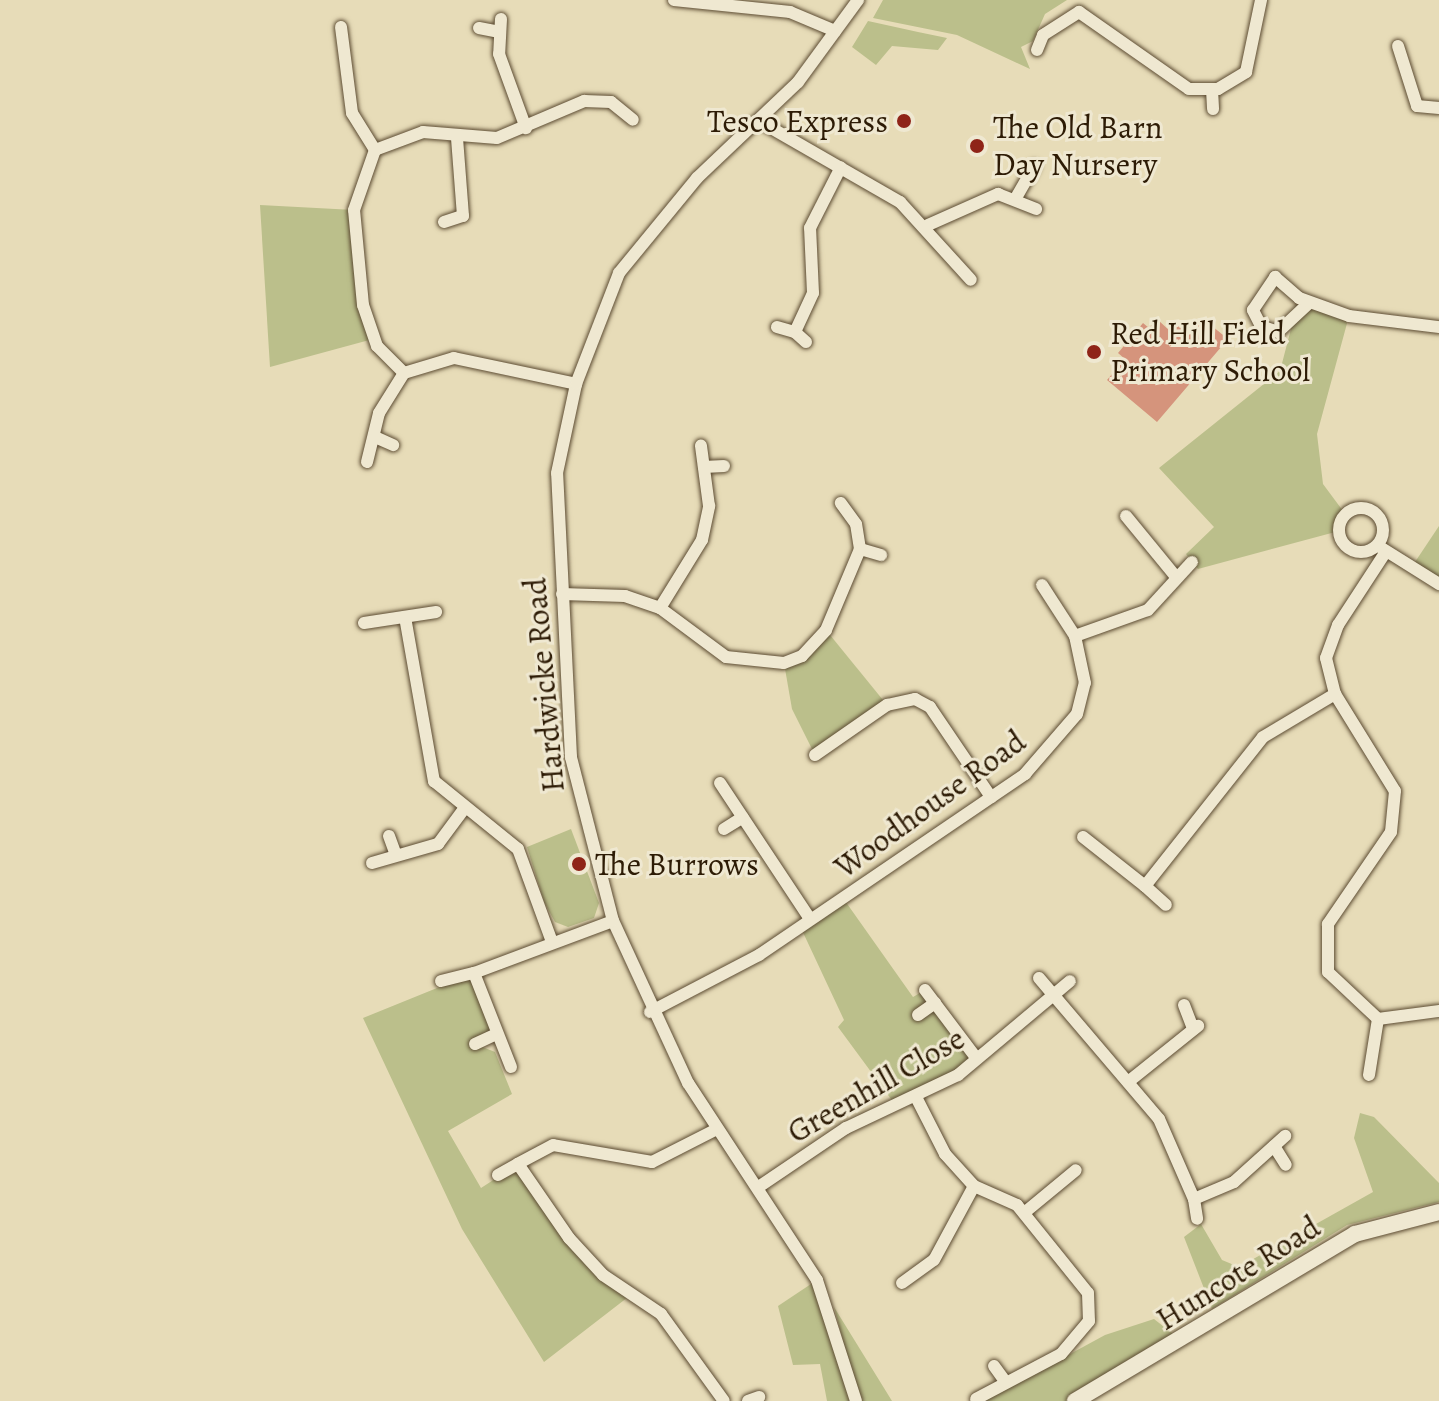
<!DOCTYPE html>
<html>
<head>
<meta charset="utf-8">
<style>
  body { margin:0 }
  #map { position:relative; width:1439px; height:1401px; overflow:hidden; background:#e7dcb8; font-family:Alegreya,serif }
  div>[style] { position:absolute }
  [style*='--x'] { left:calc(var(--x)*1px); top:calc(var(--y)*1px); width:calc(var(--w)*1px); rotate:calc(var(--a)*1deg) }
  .green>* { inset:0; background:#bbbf8b }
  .building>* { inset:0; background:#d5947c }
  .roads { filter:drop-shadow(0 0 2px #5c4b32) drop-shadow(0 0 2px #5c4b32) }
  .minor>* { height:12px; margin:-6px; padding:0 6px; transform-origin:6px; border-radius:6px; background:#efe8d1 }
  .minor>.ring { margin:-6px; padding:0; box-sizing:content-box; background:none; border:12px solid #efe8d1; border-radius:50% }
  .tertiary>* { height:16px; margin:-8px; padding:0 8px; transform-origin:8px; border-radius:8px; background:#efe8d1 }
  .dots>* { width:22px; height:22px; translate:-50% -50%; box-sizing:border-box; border:4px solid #efe8d1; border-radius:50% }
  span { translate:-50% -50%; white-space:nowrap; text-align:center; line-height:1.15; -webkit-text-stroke:6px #efe8d1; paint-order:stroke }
  .poi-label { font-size:32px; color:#2d1b05 }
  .right { translate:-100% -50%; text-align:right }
  .left { translate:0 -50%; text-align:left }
  .street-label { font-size:32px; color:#2d1b05 }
</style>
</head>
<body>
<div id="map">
  <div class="green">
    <i style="clip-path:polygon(883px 0,1067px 0,1045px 14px,1033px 41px,1021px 47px,1030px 69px,957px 35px,873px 18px)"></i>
    <i style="clip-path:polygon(868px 21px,918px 32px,947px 38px,938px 50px,892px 46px,876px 65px,852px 47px)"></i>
    <i style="clip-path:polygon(260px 205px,354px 210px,373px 339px,270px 367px)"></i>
    <i style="clip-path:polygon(1309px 303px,1349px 316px,1317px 434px,1323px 484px,1346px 515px,1339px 531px,1198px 569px,1186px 554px,1214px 527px,1159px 468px,1280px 371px,1292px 325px)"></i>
    <i style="clip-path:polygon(1439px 526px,1439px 584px,1411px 568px)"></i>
    <i style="clip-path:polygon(826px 630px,887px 705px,815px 755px,792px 709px,784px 663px)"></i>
    <i style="clip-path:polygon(571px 829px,599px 903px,594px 918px,568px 927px,555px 922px,544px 902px,527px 847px)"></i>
    <i style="clip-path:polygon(843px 898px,913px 997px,925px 990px,977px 1059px,894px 1103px,838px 1027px,844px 1020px,800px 926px)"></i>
    <i style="clip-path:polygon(474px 973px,494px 1035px,475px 1044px,495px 1052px,512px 1094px,448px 1131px,481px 1188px,518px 1164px,569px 1238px,632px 1294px,544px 1362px,462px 1229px,363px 1018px)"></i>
    <i style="clip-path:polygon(1360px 1113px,1374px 1117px,1439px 1183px,1439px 1202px,1347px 1225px,1212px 1309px,1184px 1237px,1201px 1224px,1222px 1260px,1239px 1267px,1373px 1192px,1354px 1138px)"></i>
    <i style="clip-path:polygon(817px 1280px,843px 1341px,834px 1307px,892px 1401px,827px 1401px,820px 1364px,793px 1365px,778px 1306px)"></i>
    <i style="clip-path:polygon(1154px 1319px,1177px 1337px,1172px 1343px,1066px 1401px,984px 1401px,1105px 1335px)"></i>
  </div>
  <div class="building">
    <i style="clip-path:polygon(1202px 318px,1228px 339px,1157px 422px,1107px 380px,1125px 359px,1118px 353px,1143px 323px,1149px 328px,1157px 319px,1171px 332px,1181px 320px,1192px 329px)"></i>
  </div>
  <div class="roads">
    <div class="minor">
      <i style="--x:674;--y:0;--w:117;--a:5.9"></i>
      <i style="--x:790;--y:12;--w:49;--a:22.9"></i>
      <i style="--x:501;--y:19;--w:35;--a:93"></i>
      <i style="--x:499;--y:54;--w:79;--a:70"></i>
      <i style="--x:341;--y:27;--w:87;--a:82.7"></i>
      <i style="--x:352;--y:113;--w:44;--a:58.1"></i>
      <i style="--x:479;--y:28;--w:21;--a:11"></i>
      <i style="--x:1398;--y:46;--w:63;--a:72.4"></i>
      <i style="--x:1417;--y:106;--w:22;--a:5"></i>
      <i style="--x:1037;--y:50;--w:16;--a:-68"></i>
      <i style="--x:1043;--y:35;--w:43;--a:-32.6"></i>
      <i style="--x:1079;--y:12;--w:134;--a:35"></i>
      <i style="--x:1189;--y:89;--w:29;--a:0"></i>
      <i style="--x:1218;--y:89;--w:33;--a:-31"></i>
      <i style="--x:1246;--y:72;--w:74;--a:-78.2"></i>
      <i style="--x:1212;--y:89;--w:20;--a:87"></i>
      <i style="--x:759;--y:121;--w:163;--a:29.9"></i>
      <i style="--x:900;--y:202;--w:105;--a:47.7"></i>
      <i style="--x:1017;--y:196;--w:34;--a:-60"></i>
      <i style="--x:444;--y:222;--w:20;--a:-18"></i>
      <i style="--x:463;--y:216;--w:78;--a:-94.4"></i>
      <i style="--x:928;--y:225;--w:77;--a:-23.9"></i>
      <i style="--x:998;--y:194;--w:41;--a:21.5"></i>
      <i style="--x:1309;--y:303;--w:42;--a:136.9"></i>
      <i style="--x:1278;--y:332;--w:18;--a:-161"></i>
      <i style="--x:1261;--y:326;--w:18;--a:-117"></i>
      <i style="--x:1253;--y:310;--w:40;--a:-56"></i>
      <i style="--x:1275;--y:277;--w:32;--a:41"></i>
      <i style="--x:1299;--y:298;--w:53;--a:19.8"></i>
      <i style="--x:1349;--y:316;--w:91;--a:7"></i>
      <i style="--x:777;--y:327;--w:19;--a:16"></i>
      <i style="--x:806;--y:342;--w:15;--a:-138"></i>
      <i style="--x:795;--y:332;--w:43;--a:-65.2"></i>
      <i style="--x:813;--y:293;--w:65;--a:-92.6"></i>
      <i style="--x:810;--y:228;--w:68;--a:-63.1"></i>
      <i style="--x:404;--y:373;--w:38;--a:-135"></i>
      <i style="--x:377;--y:346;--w:43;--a:-108.9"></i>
      <i style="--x:363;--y:305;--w:95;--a:-95.4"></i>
      <i style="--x:354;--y:210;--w:64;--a:-70.7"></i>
      <i style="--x:375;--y:150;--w:51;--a:-20.6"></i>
      <i style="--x:423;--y:132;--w:74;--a:4.6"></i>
      <i style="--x:497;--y:138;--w:95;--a:-23"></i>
      <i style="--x:584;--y:101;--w:27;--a:2"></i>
      <i style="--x:611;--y:102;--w:28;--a:39"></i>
      <i style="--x:375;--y:437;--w:20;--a:24"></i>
      <i style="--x:367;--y:462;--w:50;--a:-76.2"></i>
      <i style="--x:379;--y:413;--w:47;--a:-58"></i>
      <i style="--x:404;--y:373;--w:52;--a:-16.7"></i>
      <i style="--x:454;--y:358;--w:125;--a:12"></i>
      <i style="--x:704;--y:467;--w:20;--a:-3"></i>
      <i class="ring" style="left:1339px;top:508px;width:32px;height:32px"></i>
      <i style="--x:1126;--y:516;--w:80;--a:50.6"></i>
      <i style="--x:1380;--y:547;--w:70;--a:32.1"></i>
      <i style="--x:860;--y:549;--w:22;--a:16"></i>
      <i style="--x:1385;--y:553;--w:86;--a:123.1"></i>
      <i style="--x:1338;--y:625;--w:35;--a:110"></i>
      <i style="--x:1326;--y:658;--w:37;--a:76"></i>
      <i style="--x:1335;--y:694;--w:114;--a:58.3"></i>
      <i style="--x:1395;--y:791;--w:41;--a:95.6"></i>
      <i style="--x:1391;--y:832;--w:112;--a:124.4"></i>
      <i style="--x:1328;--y:924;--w:48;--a:90"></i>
      <i style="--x:1328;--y:972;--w:69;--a:43.2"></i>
      <i style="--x:1378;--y:1019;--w:62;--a:-7.5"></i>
      <i style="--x:1042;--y:585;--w:61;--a:57.1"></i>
      <i style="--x:562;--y:594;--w:63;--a:1.8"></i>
      <i style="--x:625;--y:596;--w:37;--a:19"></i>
      <i style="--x:660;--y:608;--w:82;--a:36.6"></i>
      <i style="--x:726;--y:657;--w:58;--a:5.9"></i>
      <i style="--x:784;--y:663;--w:19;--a:-21"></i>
      <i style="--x:802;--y:656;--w:35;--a:-47"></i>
      <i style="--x:826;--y:630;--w:88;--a:-67.2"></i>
      <i style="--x:860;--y:549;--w:25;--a:-99"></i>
      <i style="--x:856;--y:524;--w:26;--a:-126"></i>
      <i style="--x:660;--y:608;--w:80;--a:-58.3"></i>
      <i style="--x:702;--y:540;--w:35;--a:-78"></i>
      <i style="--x:709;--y:506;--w:61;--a:-97.6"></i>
      <i style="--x:405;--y:617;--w:167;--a:80"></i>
      <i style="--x:434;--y:781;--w:108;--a:39"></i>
      <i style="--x:518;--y:849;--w:99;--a:69.9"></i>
      <i style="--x:364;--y:623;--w:73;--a:-8.7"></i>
      <i style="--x:815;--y:755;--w:88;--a:-34.8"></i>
      <i style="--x:887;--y:705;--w:29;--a:-12"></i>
      <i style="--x:915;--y:699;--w:17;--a:28"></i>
      <i style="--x:930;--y:707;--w:109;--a:55.9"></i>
      <i style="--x:720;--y:783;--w:163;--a:56.5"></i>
      <i style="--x:724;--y:829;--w:22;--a:-32"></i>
      <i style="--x:389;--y:836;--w:20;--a:70"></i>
      <i style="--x:1083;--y:837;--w:79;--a:38.3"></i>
      <i style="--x:1145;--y:886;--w:190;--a:-51.6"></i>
      <i style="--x:1263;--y:737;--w:84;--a:-30.8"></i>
      <i style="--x:372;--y:863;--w:69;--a:-16.1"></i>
      <i style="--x:438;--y:844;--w:44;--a:-53.4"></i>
      <i style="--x:1145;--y:886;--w:28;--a:42"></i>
      <i style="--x:1039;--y:978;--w:185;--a:49.6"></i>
      <i style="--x:1159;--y:1119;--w:87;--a:66.4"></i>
      <i style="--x:1194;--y:1199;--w:43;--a:-23"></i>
      <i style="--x:1234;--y:1182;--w:69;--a:-42"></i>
      <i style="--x:441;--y:981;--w:34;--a:-14"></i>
      <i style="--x:925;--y:990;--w:86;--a:53"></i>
      <i style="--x:1184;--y:1005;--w:26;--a:69"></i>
      <i style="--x:650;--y:1012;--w:123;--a:-27.6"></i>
      <i style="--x:759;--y:955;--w:322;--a:-34.2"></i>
      <i style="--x:1025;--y:774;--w:79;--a:-49.1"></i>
      <i style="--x:1077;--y:714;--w:32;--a:-76"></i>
      <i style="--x:1085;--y:683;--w:48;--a:-102"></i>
      <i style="--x:1075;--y:636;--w:77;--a:-19.6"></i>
      <i style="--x:1148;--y:610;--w:65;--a:-47.5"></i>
      <i style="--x:918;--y:1015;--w:21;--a:-35"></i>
      <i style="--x:475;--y:1044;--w:21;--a:-25"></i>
      <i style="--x:511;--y:1067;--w:101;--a:-111.5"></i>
      <i style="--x:474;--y:973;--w:148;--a:-20.5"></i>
      <i style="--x:1369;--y:1075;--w:57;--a:-80.9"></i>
      <i style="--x:1128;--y:1082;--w:90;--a:-38.7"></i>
      <i style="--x:916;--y:1097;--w:64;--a:63"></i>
      <i style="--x:945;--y:1154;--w:43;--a:47.8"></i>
      <i style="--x:974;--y:1186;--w:47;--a:23.8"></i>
      <i style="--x:1017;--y:1205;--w:113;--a:51.1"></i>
      <i style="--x:1088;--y:1293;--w:28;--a:88"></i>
      <i style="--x:1089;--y:1321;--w:43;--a:130.3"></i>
      <i style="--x:1061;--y:1354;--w:96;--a:152.1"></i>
      <i style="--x:717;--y:1129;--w:73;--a:153.1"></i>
      <i style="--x:652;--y:1162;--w:100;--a:-170.3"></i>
      <i style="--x:553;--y:1145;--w:40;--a:152"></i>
      <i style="--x:518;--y:1164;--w:90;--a:55.4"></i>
      <i style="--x:569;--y:1238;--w:50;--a:47.4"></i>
      <i style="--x:603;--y:1275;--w:70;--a:33.9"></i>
      <i style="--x:661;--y:1314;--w:107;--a:54.1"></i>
      <i style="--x:1274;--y:1146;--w:22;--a:58"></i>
      <i style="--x:498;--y:1175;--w:23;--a:-29"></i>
      <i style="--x:760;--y:1186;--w:104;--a:-34"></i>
      <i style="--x:846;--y:1128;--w:124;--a:-25.3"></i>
      <i style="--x:958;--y:1075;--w:146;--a:-40"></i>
      <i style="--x:1194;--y:1199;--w:20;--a:81"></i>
      <i style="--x:1024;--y:1213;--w:67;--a:-39.6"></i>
      <i style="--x:902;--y:1283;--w:39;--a:-36"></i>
      <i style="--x:934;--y:1260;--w:84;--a:-61.6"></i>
      <i style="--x:994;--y:1366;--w:19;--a:54"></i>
      <i style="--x:748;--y:1401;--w:12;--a:-20"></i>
      <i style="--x:856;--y:1401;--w:127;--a:-107.9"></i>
      <i style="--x:817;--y:1280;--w:235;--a:-123.2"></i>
      <i style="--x:688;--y:1083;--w:179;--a:-114.8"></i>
      <i style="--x:613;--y:921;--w:169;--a:-104.4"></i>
      <i style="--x:571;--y:757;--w:284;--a:-92.8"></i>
      <i style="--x:557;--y:473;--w:91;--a:-77.9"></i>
      <i style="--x:576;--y:384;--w:119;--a:-68.8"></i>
      <i style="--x:619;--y:273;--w:123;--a:-50.6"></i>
      <i style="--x:697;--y:178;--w:139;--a:-43.5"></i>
      <i style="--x:798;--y:82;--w:102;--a:-53.8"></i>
    </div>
    <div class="tertiary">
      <i style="--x:1075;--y:1401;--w:326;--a:-30.8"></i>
      <i style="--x:1355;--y:1234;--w:87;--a:-14.7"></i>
    </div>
  </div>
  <div class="dots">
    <i style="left:904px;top:121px;background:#8f2418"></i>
    <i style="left:977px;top:146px;background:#8f2418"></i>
    <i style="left:1094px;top:352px;background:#8f2418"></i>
    <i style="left:579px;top:864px;background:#8f2418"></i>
  </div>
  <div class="poi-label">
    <span class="right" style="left:888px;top:121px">Tesco Express</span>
    <span class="left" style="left:993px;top:146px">The Old Barn<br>Day Nursery</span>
    <span class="left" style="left:1110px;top:352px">Red Hill Field<br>Primary School</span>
    <span class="left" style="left:595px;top:864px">The Burrows</span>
  </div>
  <div class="street-label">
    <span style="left:544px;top:685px;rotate:-95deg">Hardwicke Road</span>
    <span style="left:930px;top:804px;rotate:-36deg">Woodhouse Road</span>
    <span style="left:876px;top:1085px;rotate:-30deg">Greenhill Close</span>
    <span style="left:1238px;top:1273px;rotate:-32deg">Huncote Road</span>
  </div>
</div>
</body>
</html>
